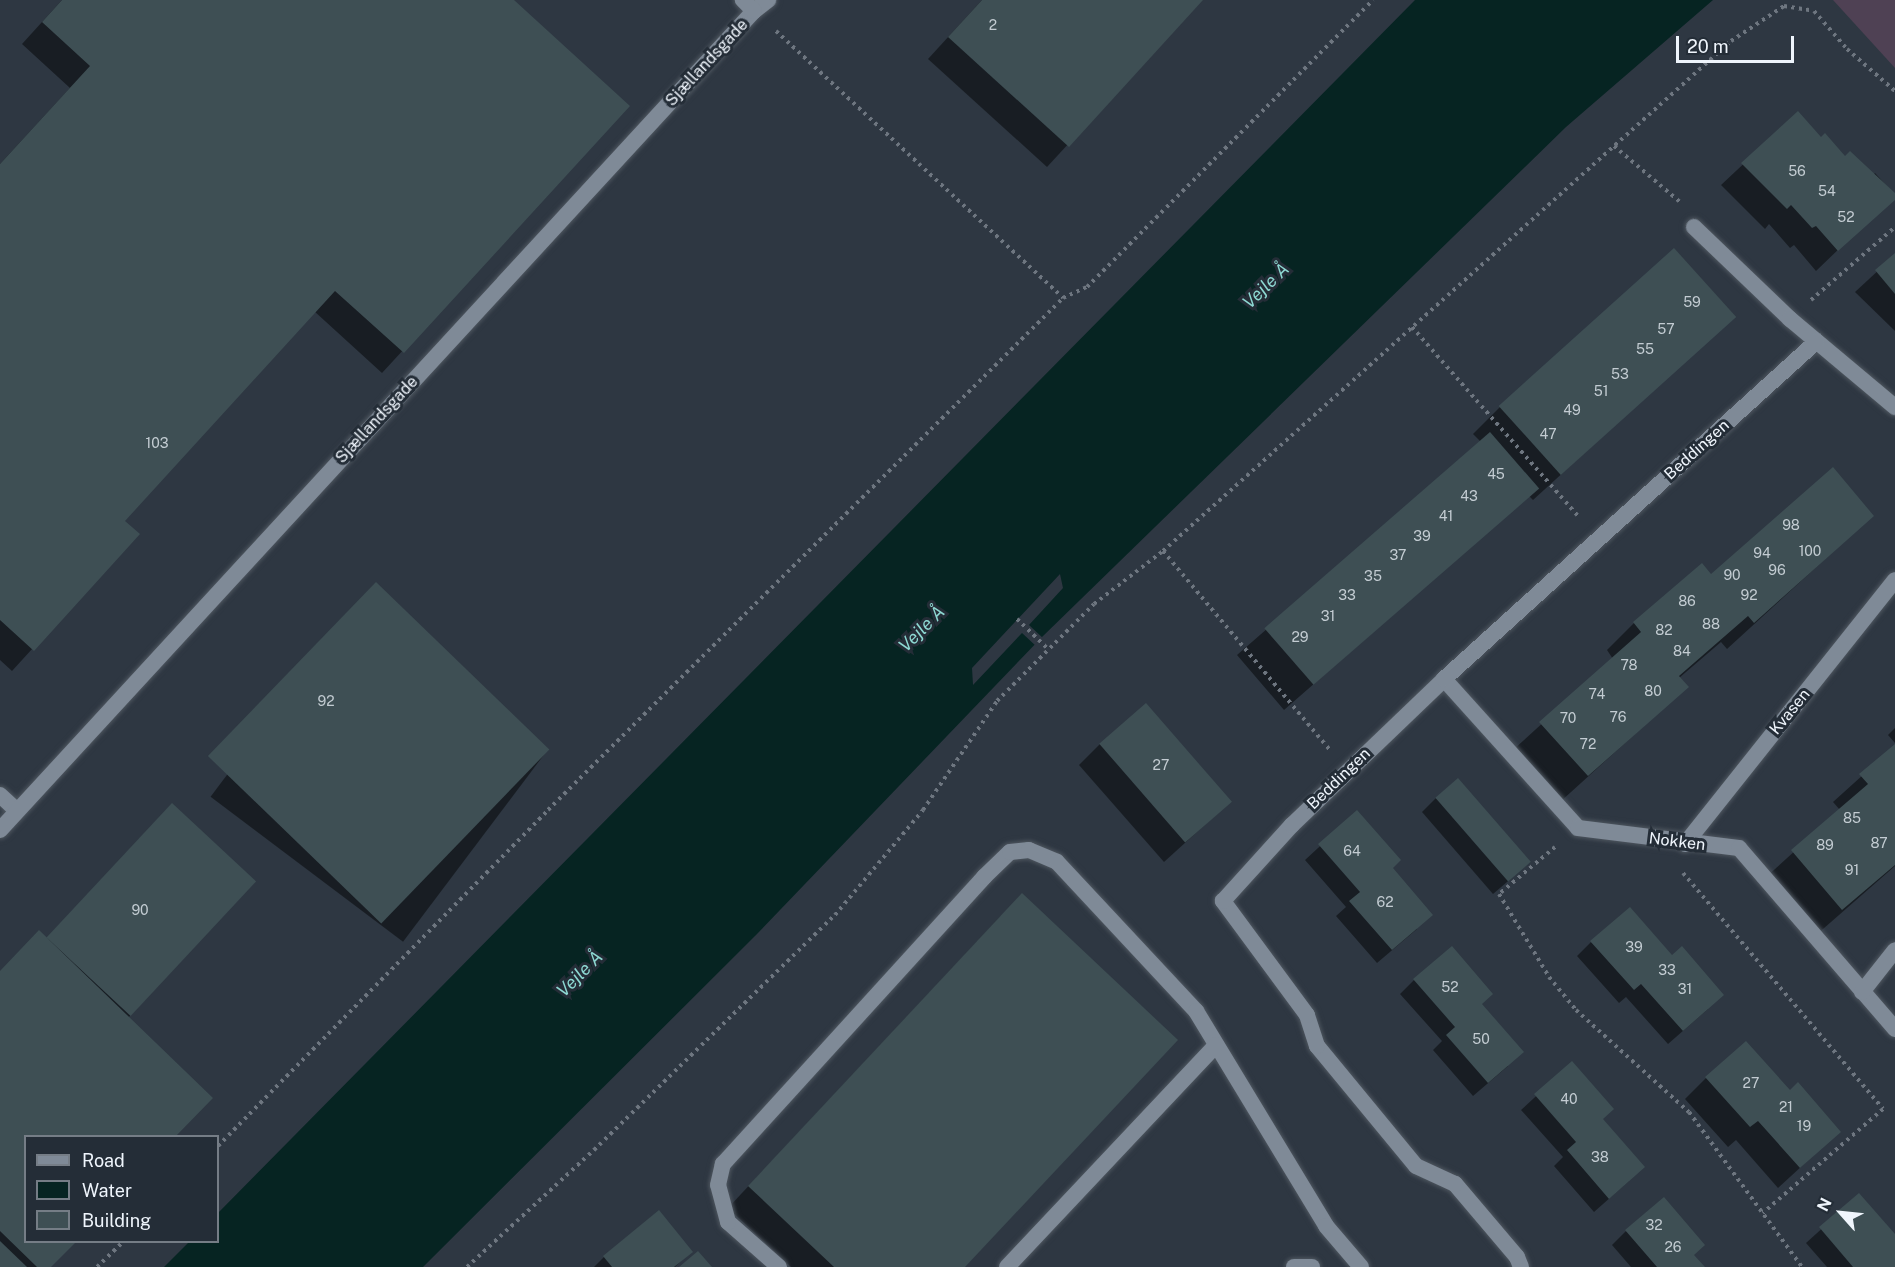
<!DOCTYPE html>
<html>
<head>
<meta charset="utf-8">
<style>
  body { margin:0 }
  #map { position:relative; width:1895px; height:1267px; overflow:hidden; background:#2e3742; font-family:"Public Sans",sans-serif }
  div>[style] { position:absolute }
  [style*='--x'] { left:calc(var(--x)*1px); top:calc(var(--y)*1px); width:calc(var(--w)*1px); rotate:calc(var(--a)*1deg) }
  .green>* { inset:0; background:#4f4154 }
  .water>* { inset:0; background:#062422 }
  .pier>* { inset:0; background:#2e3742 }
  .shadow>* { inset:0; background:#0007; transform-origin:0 0 }
  .building>* { inset:0; background:#3e4f54; transform-origin:0 0 }
  .path>* { height:4px; margin-top:-2px; transform-origin:0; background:repeating-linear-gradient(90deg,#6e7680 0 3px,transparent 0 7.5px) }
  .roads { filter:drop-shadow(0 0 2px #4e565f) drop-shadow(0 0 2px #4e565f) }
  .service>* { height:16px; margin:-8px; padding:0 8px; transform-origin:8px; border-radius:8px; background:#7f8a97 }
  .minor>* { height:16px; margin:-8px; padding:0 8px; transform-origin:8px; border-radius:8px; background:#7f8a97 }
  span { translate:-50% -50%; white-space:nowrap; text-align:center; line-height:1.15; -webkit-text-stroke:6px #242d37; paint-order:stroke }
  .number-label { font-size:14px; color:#c3ccd2 }
  .number-label span { -webkit-text-stroke-width:0 }
  .street-label { font-size:16px; color:#eff5fc }
  .water-label { font-size:18px; color:#8dd8d2; font-style:italic }
  .legend { position:absolute; left:24px; top:1135px; width:195px; height:108px; box-sizing:border-box; background:#242d37; border:2px solid #757d86; margin:0; padding:8px 10px; list-style:none; font-size:18px; color:#eff5fc }
  .legend li { display:flex; align-items:center; gap:12px; height:30px }
  .legend b { width:30px; border:2px solid #757d86 }
  .north { position:absolute; left:1811px; top:1183px; width:60px; height:60px; -webkit-text-stroke:4px #242d37; paint-order:stroke; rotate:297deg; font-size:16px; font-weight:700; line-height:24px; text-align:center; color:#eff5fc }
  .north::after { content:''; display:block; margin:auto; width:21px; height:27px; background:#eff5fc; clip-path:polygon(50% 0,100% 100%,50% 72%,0 100%) }
  .scale { position:absolute; left:1676px; top:36px; width:118px; height:27px; box-sizing:border-box; border:3px solid #eff5fc; border-top:0; padding-left:8px; font-size:18px; line-height:21px; white-space:nowrap; color:#eff5fc; -webkit-text-stroke:4px #242d37; paint-order:stroke }
</style>
</head>
<body>
<div id="map">
  <div class="green">
    <i style="clip-path:polygon(1833px 0,1895px 0,1895px 68px)"></i>
  </div>
  <div class="water">
    <i style="clip-path:polygon(1415px 0,1713px 0,1566px 127px,1042px 637px,756px 935px,423px 1267px,164px 1267px,189px 1242px,218px 1242px,218px 1213px)"></i>
  </div>
  <div class="pier">
    <i style="clip-path:polygon(1060px 574px,1063px 588px,1029px 625px,1044px 639px,1037px 647px,1022px 633px,973px 685px,972px 668px)"></i>
  </div>
  <div class="shadow">
    <i style="clip-path:polygon(62px 0,512px 0,628px 106px,382px 373px,314px 311px,123px 521px,137px 534px,12px 671px,0 660px,0 164px,70px 88px,22px 44px)"></i>
    <i style="clip-path:polygon(982px 0,1201px 0,1047px 167px,928px 59px)"></i>
    <i style="clip-path:polygon(1798px 113px,1821px 139px,1871px 177px,1875px 173px,1895px 195px,1816px 271px,1794px 245px,1790px 248px,1769px 224px,1765px 229px,1721px 185px)"></i>
    <i style="clip-path:polygon(1895px 255px,1895px 331px,1855px 292px)"></i>
    <i style="clip-path:polygon(1734px 317px,1533px 500px,1529px 496px,1284px 710px,1237px 655px,1481px 442px,1473px 434px,1500px 407px)"></i>
    <i style="clip-path:polygon(1872px 516px,1727px 649px,1721px 642px,1679px 678px,1687px 687px,1560px 802px,1513px 750px,1613px 659px,1607px 650px,1634px 623px,1702px 565px,1711px 576px)"></i>
    <i style="left:355px;top:605px;width:241px;height:240px;rotate:37deg"></i>
    <i style="clip-path:polygon(1895px 728px,1895px 743px,1888px 735px)"></i>
    <i style="clip-path:polygon(1100px 744px,1230px 802px,1164px 862px,1079px 765px)"></i>
    <i style="clip-path:polygon(1895px 746px,1895px 866px,1815px 936px,1765px 878px,1840px 810px,1833px 802px)"></i>
    <i style="clip-path:polygon(1436px 798px,1514px 876px,1493px 894px,1422px 812px)"></i>
    <i style="clip-path:polygon(1357px 812px,1391px 868px,1417px 929px,1377px 963px,1336px 916px,1346px 907px,1305px 860px)"></i>
    <i style="clip-path:polygon(254px 881px,128px 1018px,211px 1098px,174px 1136px,26px 1136px,26px 1242px,74px 1242px,49px 1267px,0 1267px,0 972px,47px 940px)"></i>
    <i style="clip-path:polygon(1001px 916px,963px 1267px,791px 1267px,728px 1208px)"></i>
    <i style="clip-path:polygon(1591px 942px,1708px 1009px,1668px 1044px,1626px 997px,1619px 1003px,1577px 956px)"></i>
    <i style="clip-path:polygon(1414px 980px,1481px 1004px,1508px 1066px,1473px 1096px,1433px 1050px,1442px 1041px,1400px 994px)"></i>
    <i style="clip-path:polygon(1572px 1063px,1629px 1181px,1594px 1212px,1554px 1166px,1563px 1157px,1521px 1110px)"></i>
    <i style="clip-path:polygon(1706px 1078px,1789px 1092px,1839px 1132px,1778px 1188px,1736px 1140px,1728px 1147px,1685px 1099px)"></i>
    <i style="clip-path:polygon(1859px 1195px,1895px 1236px,1895px 1267px,1827px 1267px,1806px 1243px)"></i>
    <i style="clip-path:polygon(1626px 1231px,1693px 1256px,1703px 1267px,1631px 1267px,1612px 1245px)"></i>
    <i style="clip-path:polygon(691px 1251px,675px 1267px,594px 1267px,604px 1257px)"></i>
  </div>
  <div class="building">
    <i style="clip-path:polygon(62px 0,514px 0,630px 106px,404px 353px,335px 291px,125px 521px,140px 534px,34px 651px,0 620px,0 164px,90px 66px,42px 22px)"></i>
    <i style="clip-path:polygon(982px 0,1203px 0,1069px 147px,948px 37px)"></i>
    <i style="clip-path:polygon(1798px 111px,1821px 137px,1825px 133px,1845px 156px,1850px 151px,1895px 193px,1895px 200px,1838px 251px,1816px 226px,1812px 228px,1791px 205px,1787px 209px,1741px 163px)"></i>
    <i style="left:1674px;top:248px;width:93px;height:236px;rotate:48deg"></i>
    <i style="clip-path:polygon(1895px 253px,1895px 294px,1875px 270px)"></i>
    <i style="left:1490px;top:432px;width:75px;height:299px;rotate:49deg"></i>
    <i style="clip-path:polygon(1833px 467px,1874px 516px,1754px 623px,1748px 616px,1679px 676px,1689px 687px,1588px 776px,1539px 722px,1641px 632px,1633px 622px,1702px 563px,1711px 574px)"></i>
    <i style="left:376px;top:582px;width:241px;height:242px;rotate:44deg"></i>
    <i style="left:1146px;top:703px;width:131px;height:62px;rotate:49deg"></i>
    <i style="clip-path:polygon(1895px 744px,1895px 865px,1842px 910px,1791px 850px,1868px 784px,1859px 774px)"></i>
    <i style="left:1458px;top:778px;width:111px;height:30px;rotate:49deg"></i>
    <i style="left:172px;top:803px;width:115px;height:184px;rotate:43deg"></i>
    <i style="clip-path:polygon(1357px 810px,1401px 860px,1393px 868px,1433px 915px,1392px 950px,1349px 901px,1360px 892px,1318px 844px)"></i>
    <i style="clip-path:polygon(1022px 893px,1178px 1040px,965px 1267px,834px 1267px,748px 1186px)"></i>
    <i style="clip-path:polygon(1630px 907px,1672px 955px,1682px 946px,1724px 995px,1683px 1031px,1641px 984px,1634px 990px,1590px 941px)"></i>
    <i style="clip-path:polygon(39px 930px,213px 1098px,176px 1136px,26px 1136px,26px 1242px,76px 1242px,51px 1267px,37px 1267px,0 1231px,0 971px)"></i>
    <i style="clip-path:polygon(1452px 946px,1493px 994px,1482px 1004px,1524px 1052px,1488px 1083px,1446px 1035px,1455px 1027px,1413px 979px)"></i>
    <i style="clip-path:polygon(1746px 1041px,1790px 1090px,1798px 1082px,1841px 1132px,1800px 1168px,1758px 1121px,1750px 1127px,1705px 1077px)"></i>
    <i style="clip-path:polygon(1572px 1061px,1614px 1109px,1603px 1119px,1645px 1167px,1609px 1199px,1567px 1150px,1576px 1142px,1534px 1094px)"></i>
    <i style="clip-path:polygon(1859px 1193px,1895px 1234px,1895px 1267px,1853px 1267px,1819px 1227px)"></i>
    <i style="clip-path:polygon(1664px 1197px,1705px 1245px,1694px 1255px,1705px 1267px,1657px 1267px,1625px 1230px)"></i>
    <i style="clip-path:polygon(659px 1210px,693px 1252px,674px 1267px,612px 1267px,603px 1256px)"></i>
    <i style="clip-path:polygon(0 1241px,27px 1267px,0 1267px)"></i>
    <i style="clip-path:polygon(698px 1251px,712px 1267px,679px 1267px)"></i>
  </div>
  <div class="path">
    <i style="--x:776;--y:31;--w:392;--a:42.9"></i>
    <i style="--x:1614;--y:146;--w:87;--a:40.3"></i>
    <i style="--x:1811;--y:300;--w:111;--a:-41"></i>
    <i style="--x:1412;--y:327;--w:254;--a:48.7"></i>
    <i style="--x:1163;--y:551;--w:260;--a:50"></i>
    <i style="--x:1017;--y:619;--w:43;--a:44.1"></i>
    <i style="--x:1555;--y:847;--w:73;--a:140"></i>
    <i style="--x:1499;--y:894;--w:97;--a:58.9"></i>
    <i style="--x:1549;--y:977;--w:43;--a:50.7"></i>
    <i style="--x:1576;--y:1010;--w:152;--a:42.1"></i>
    <i style="--x:1689;--y:1112;--w:192;--a:53.9"></i>
    <i style="--x:1683;--y:873;--w:309;--a:49.7"></i>
    <i style="--x:1883;--y:1109;--w:159;--a:139.1"></i>
    <i style="--x:218;--y:1146;--w:471;--a:-45.5"></i>
    <i style="--x:548;--y:810;--w:726;--a:-44.83"></i>
    <i style="--x:1063;--y:298;--w:26;--a:-25"></i>
    <i style="--x:1087;--y:287;--w:405;--a:-45.1"></i>
    <i style="--x:97;--y:1267;--w:36;--a:-44"></i>
    <i style="--x:467;--y:1267;--w:173;--a:-42.7"></i>
    <i style="--x:594;--y:1150;--w:337;--a:-44.3"></i>
    <i style="--x:835;--y:915;--w:137;--a:-50"></i>
    <i style="--x:923;--y:810;--w:132;--a:-55.8"></i>
    <i style="--x:997;--y:701;--w:137;--a:-45"></i>
    <i style="--x:1094;--y:604;--w:87;--a:-37.5"></i>
    <i style="--x:1163;--y:551;--w:763;--a:-41.92"></i>
    <i style="--x:1731;--y:41;--w:64;--a:-33.4"></i>
    <i style="--x:1784;--y:6;--w:30;--a:9"></i>
    <i style="--x:1814;--y:11;--w:50;--a:49"></i>
    <i style="--x:1847;--y:49;--w:64;--a:41.2"></i>
  </div>
  <div class="roads">
    <div class="service">
      <i style="--x:754;--y:11;--w:18;--a:-38"></i>
      <i style="--x:0;--y:795;--w:23;--a:43"></i>
      <i style="--x:779;--y:1267;--w:68;--a:-138.6"></i>
      <i style="--x:728;--y:1222;--w:38;--a:-105"></i>
      <i style="--x:718;--y:1185;--w:22;--a:-77"></i>
      <i style="--x:723;--y:1164;--w:388;--a:-47.7"></i>
      <i style="--x:984;--y:877;--w:36;--a:-44"></i>
      <i style="--x:1010;--y:852;--w:19;--a:-6"></i>
      <i style="--x:1029;--y:850;--w:30;--a:23"></i>
      <i style="--x:1057;--y:862;--w:204;--a:47"></i>
      <i style="--x:1196;--y:1011;--w:251;--a:58.8"></i>
      <i style="--x:1326;--y:1226;--w:54;--a:49.5"></i>
      <i style="--x:1007;--y:1267;--w:305;--a:-46.7"></i>
      <i style="--x:1294;--y:1267;--w:18;--a:0"></i>
    </div>
    <div class="minor">
      <i style="--x:1694;--y:227;--w:133;--a:43.8"></i>
      <i style="--x:1790;--y:319;--w:137;--a:40"></i>
      <i style="--x:1444;--y:679;--w:200;--a:48"></i>
      <i style="--x:1578;--y:828;--w:162;--a:7.1"></i>
      <i style="--x:1739;--y:848;--w:239;--a:49.2"></i>
      <i style="--x:0;--y:830;--w:1113;--a:-47.37"></i>
      <i style="--x:754;--y:11;--w:16;--a:-135"></i>
      <i style="--x:1685;--y:844;--w:337;--a:-51.5"></i>
      <i style="--x:1862;--y:992;--w:53;--a:-51.8"></i>
      <i style="--x:1521;--y:1267;--w:11;--a:-112"></i>
      <i style="--x:1517;--y:1257;--w:96;--a:-130.3"></i>
      <i style="--x:1455;--y:1184;--w:43;--a:-155.2"></i>
      <i style="--x:1416;--y:1166;--w:156;--a:-129.5"></i>
      <i style="--x:1317;--y:1046;--w:33;--a:-108"></i>
      <i style="--x:1307;--y:1015;--w:142;--a:-126.4"></i>
      <i style="--x:1223;--y:901;--w:103;--a:-47.8"></i>
      <i style="--x:1292;--y:825;--w:211;--a:-43.8"></i>
      <i style="--x:1444;--y:679;--w:503;--a:-42.18"></i>
    </div>
  </div>
  <div class="number-label">
    <span style="left:993px;top:25px">2</span>
    <span style="left:1797px;top:171px">56</span>
    <span style="left:1827px;top:191px">54</span>
    <span style="left:1846px;top:217px">52</span>
    <span style="left:1692px;top:302px">59</span>
    <span style="left:1666px;top:329px">57</span>
    <span style="left:1645px;top:349px">55</span>
    <span style="left:1620px;top:374px">53</span>
    <span style="left:1601px;top:391px">51</span>
    <span style="left:1572px;top:410px">49</span>
    <span style="left:1548px;top:434px">47</span>
    <span style="left:157px;top:443px">103</span>
    <span style="left:1496px;top:474px">45</span>
    <span style="left:1469px;top:496px">43</span>
    <span style="left:1446px;top:516px">41</span>
    <span style="left:1791px;top:525px">98</span>
    <span style="left:1422px;top:536px">39</span>
    <span style="left:1810px;top:551px">100</span>
    <span style="left:1762px;top:553px">94</span>
    <span style="left:1398px;top:555px">37</span>
    <span style="left:1777px;top:570px">96</span>
    <span style="left:1732px;top:575px">90</span>
    <span style="left:1373px;top:576px">35</span>
    <span style="left:1347px;top:595px">33</span>
    <span style="left:1749px;top:595px">92</span>
    <span style="left:1687px;top:601px">86</span>
    <span style="left:1328px;top:616px">31</span>
    <span style="left:1711px;top:624px">88</span>
    <span style="left:1664px;top:630px">82</span>
    <span style="left:1300px;top:637px">29</span>
    <span style="left:1682px;top:651px">84</span>
    <span style="left:1629px;top:665px">78</span>
    <span style="left:1653px;top:691px">80</span>
    <span style="left:1597px;top:694px">74</span>
    <span style="left:326px;top:701px">92</span>
    <span style="left:1618px;top:717px">76</span>
    <span style="left:1568px;top:718px">70</span>
    <span style="left:1588px;top:744px">72</span>
    <span style="left:1161px;top:765px">27</span>
    <span style="left:1852px;top:818px">85</span>
    <span style="left:1879px;top:843px">87</span>
    <span style="left:1825px;top:845px">89</span>
    <span style="left:1352px;top:851px">64</span>
    <span style="left:1852px;top:870px">91</span>
    <span style="left:1385px;top:902px">62</span>
    <span style="left:140px;top:910px">90</span>
    <span style="left:1634px;top:947px">39</span>
    <span style="left:1667px;top:970px">33</span>
    <span style="left:1450px;top:987px">52</span>
    <span style="left:1685px;top:989px">31</span>
    <span style="left:1481px;top:1039px">50</span>
    <span style="left:1751px;top:1083px">27</span>
    <span style="left:1569px;top:1099px">40</span>
    <span style="left:1786px;top:1107px">21</span>
    <span style="left:1804px;top:1126px">19</span>
    <span style="left:1600px;top:1157px">38</span>
    <span style="left:1654px;top:1225px">32</span>
    <span style="left:1673px;top:1247px">26</span>
  </div>
  <div class="street-label">
    <span style="left:707px;top:63px;rotate:-47deg">Sjællandsgade</span>
    <span style="left:377px;top:420px;rotate:-47deg">Sjællandsgade</span>
    <span style="left:1697px;top:450px;rotate:-42deg">Beddingen</span>
    <span style="left:1790px;top:712px;rotate:-51deg">Kvasen</span>
    <span style="left:1339px;top:779px;rotate:-44deg">Beddingen</span>
    <span style="left:1677px;top:842px;rotate:7deg">Nokken</span>
  </div>
  <div class="water-label">
    <span style="left:1266px;top:286px;rotate:-44deg">Vejle Å</span>
    <span style="left:922px;top:629px;rotate:-45deg">Vejle Å</span>
    <span style="left:580px;top:974px;rotate:-45deg">Vejle Å</span>
  </div>
  <ul class="legend">
  <li><b style="height:8px;background:#7f8a97"></b>Road</li>
  <li><b style="height:16px;background:#062422"></b>Water</li>
  <li><b style="height:16px;background:#3e4f54"></b>Building</li>
  </ul>
  <div class="north">N</div>
  <div class="scale">20 m</div>
</div>
</body>
</html>
